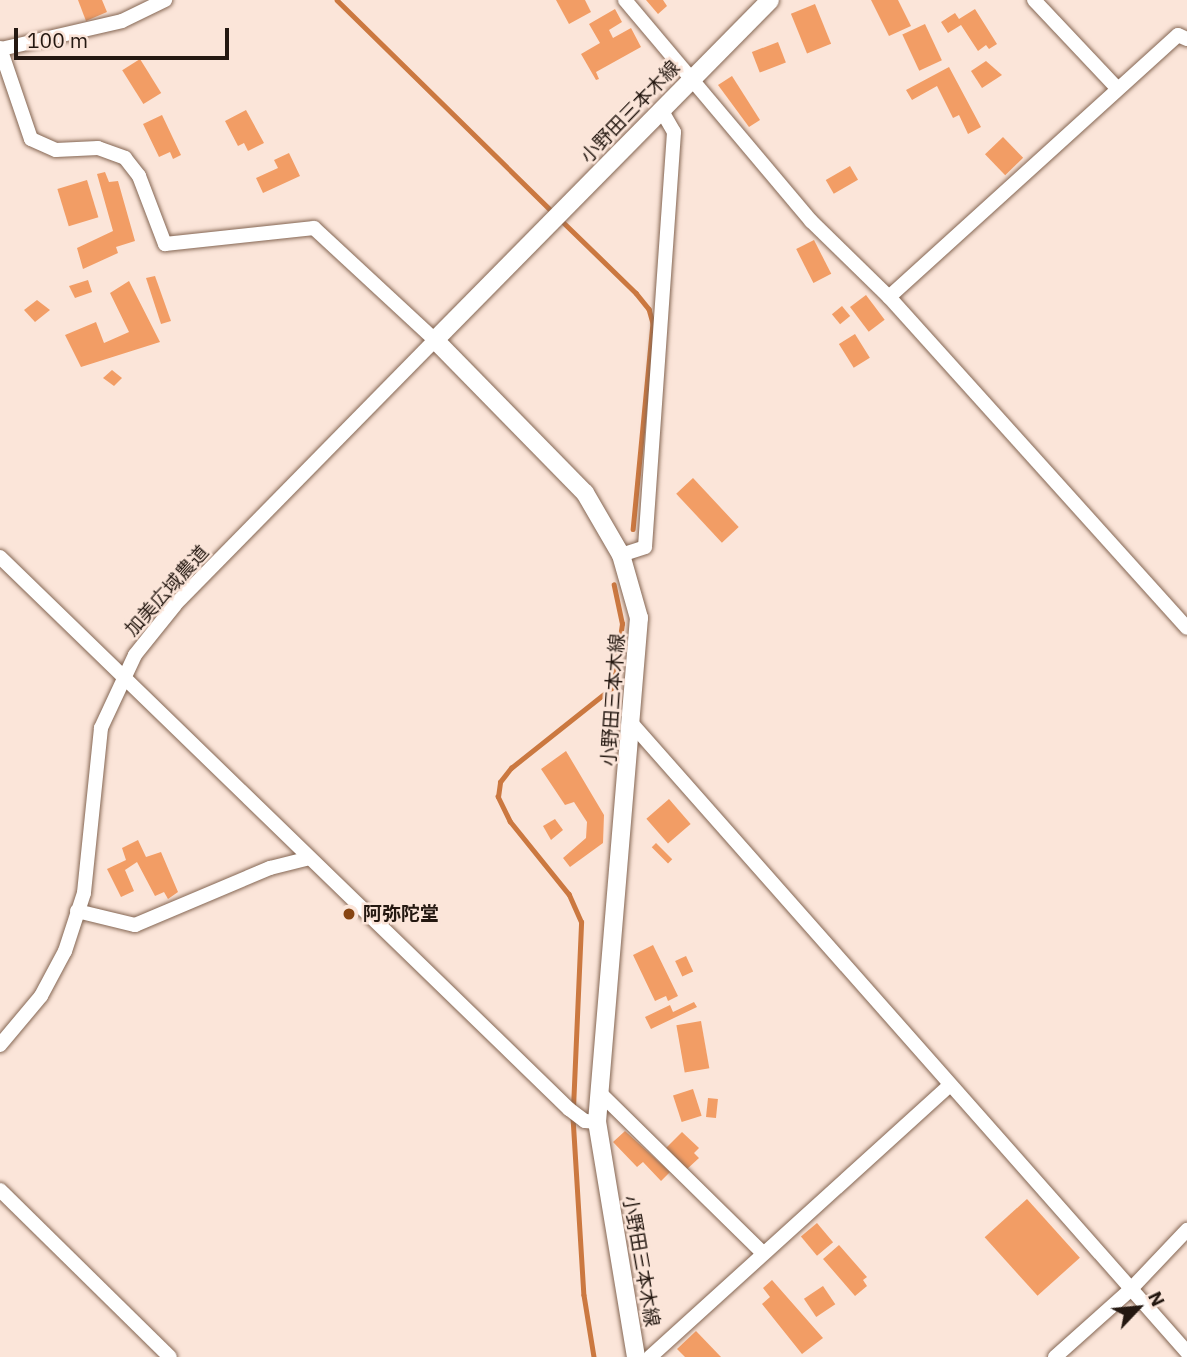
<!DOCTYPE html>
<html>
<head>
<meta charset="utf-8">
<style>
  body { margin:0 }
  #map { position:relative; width:1187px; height:1357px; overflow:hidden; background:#fbe5d9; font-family:"IBM Plex Sans","Noto Sans JP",sans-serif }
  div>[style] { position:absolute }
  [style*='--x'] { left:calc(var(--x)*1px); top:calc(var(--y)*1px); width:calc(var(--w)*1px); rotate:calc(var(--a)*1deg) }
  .stream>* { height:4.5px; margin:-2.25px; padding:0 2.25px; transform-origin:2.25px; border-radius:2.25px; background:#cb7840 }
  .building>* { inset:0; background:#f29d65; transform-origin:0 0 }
  .roads { filter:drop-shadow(0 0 2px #846653) drop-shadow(0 0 2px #846653) }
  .minor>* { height:14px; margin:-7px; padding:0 7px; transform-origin:7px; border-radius:7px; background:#fff }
  .major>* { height:18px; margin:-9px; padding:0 9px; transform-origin:9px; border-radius:9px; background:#fff }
  .dots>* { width:19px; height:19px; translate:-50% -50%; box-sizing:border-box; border:4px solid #fbe5d9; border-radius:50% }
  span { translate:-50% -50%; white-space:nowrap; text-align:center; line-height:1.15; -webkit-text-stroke:5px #fbe5d9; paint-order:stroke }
  .street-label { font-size:19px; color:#241811 }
  .poi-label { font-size:19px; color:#241811; font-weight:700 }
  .left { translate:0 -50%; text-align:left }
  .north { position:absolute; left:1103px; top:1273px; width:70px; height:70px; -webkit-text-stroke:5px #fbe5d9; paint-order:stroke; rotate:64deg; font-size:19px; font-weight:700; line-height:28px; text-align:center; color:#241811 }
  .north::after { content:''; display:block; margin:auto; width:24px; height:32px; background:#241811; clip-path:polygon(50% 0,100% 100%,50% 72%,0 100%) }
  .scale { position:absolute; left:14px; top:28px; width:215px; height:32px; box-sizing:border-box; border:4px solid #241811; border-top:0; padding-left:9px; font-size:21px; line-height:24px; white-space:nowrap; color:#241811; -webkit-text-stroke:5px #fbe5d9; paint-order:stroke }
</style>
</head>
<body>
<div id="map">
  <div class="stream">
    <i style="--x:337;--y:0;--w:304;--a:44.5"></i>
    <i style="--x:560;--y:219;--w:106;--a:44.2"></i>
    <i style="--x:636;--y:293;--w:21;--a:51"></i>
    <i style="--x:649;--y:309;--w:15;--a:74"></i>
    <i style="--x:653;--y:323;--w:207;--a:95.5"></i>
    <i style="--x:573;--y:1108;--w:186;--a:-87.5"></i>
    <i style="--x:581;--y:922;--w:30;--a:-114"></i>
    <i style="--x:569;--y:895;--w:94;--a:-128.9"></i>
    <i style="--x:510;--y:822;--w:28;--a:-116"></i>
    <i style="--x:498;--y:797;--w:15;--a:-82"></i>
    <i style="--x:500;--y:782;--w:18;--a:-52"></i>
    <i style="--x:511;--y:768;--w:130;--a:-38.5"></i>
    <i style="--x:613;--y:687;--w:64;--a:-81.9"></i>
    <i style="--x:622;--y:624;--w:40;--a:-102"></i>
    <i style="--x:573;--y:1117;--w:178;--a:86.5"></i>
    <i style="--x:584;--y:1295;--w:63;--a:80.8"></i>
  </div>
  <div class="building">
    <i style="clip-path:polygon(78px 0,102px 0,107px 12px,86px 21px)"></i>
    <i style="clip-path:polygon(556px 0,585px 0,591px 12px,569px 24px)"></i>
    <i style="clip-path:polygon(646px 0,663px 0,667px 6px,658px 14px)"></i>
    <i style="clip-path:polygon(871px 0,898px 0,911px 26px,889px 36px)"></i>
    <i style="left:815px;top:4px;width:43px;height:26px;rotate:68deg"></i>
    <i style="clip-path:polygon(615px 9px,622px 22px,609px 30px,613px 38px,631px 28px,641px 47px,596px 72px,599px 79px,596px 80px,581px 54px,600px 43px,589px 24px)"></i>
    <i style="clip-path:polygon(975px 9px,997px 44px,989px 49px,986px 45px,978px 51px,961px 25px,948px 33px,941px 22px,955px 13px,959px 19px)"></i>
    <i style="left:925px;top:24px;width:40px;height:25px;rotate:65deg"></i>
    <i style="left:778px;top:42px;width:22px;height:28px;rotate:69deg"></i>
    <i style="left:140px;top:59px;width:40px;height:21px;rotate:58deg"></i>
    <i style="clip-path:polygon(986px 61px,1002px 75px,982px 88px,971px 71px)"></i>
    <i style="clip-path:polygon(949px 67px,981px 127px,968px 134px,959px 115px,953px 118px,937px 86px,912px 100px,906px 90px)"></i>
    <i style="clip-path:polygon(732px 76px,760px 120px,749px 127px,718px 85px)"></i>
    <i style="clip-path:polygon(246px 110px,264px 143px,248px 151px,244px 143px,238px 146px,225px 121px)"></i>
    <i style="clip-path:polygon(162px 115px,181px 155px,173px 159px,170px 152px,159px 157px,143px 124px)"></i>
    <i style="left:1003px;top:137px;width:29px;height:25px;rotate:46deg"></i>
    <i style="clip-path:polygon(289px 153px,300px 176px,263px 193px,256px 178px,278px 168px,274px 160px)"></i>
    <i style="left:850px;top:166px;width:16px;height:28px;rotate:60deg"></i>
    <i style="clip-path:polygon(105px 172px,109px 182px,118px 181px,135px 241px,116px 247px,118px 253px,83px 269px,77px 248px,113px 231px,97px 174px)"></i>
    <i style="left:87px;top:180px;width:39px;height:31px;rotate:73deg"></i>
    <i style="left:814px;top:240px;width:38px;height:20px;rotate:63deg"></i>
    <i style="clip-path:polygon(155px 276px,171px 321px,161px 324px,146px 278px)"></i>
    <i style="clip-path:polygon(88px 280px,92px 292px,75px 298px,69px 286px)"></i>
    <i style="clip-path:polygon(129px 281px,160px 342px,81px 367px,65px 335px,96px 322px,104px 343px,129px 332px,110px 293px)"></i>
    <i style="left:866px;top:295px;width:31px;height:20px;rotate:53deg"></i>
    <i style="clip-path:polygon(37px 300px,50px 310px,35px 322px,24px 310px)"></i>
    <i style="left:842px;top:306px;width:13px;height:13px;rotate:51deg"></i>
    <i style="left:855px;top:334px;width:28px;height:19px;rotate:58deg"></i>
    <i style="clip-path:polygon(112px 370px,122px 378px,114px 386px,103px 378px)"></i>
    <i style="left:693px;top:478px;width:67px;height:23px;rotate:47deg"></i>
    <i style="clip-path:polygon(566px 751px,604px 815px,603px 843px,570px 867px,563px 858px,586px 838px,587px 822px,574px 802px,565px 805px,541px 769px)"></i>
    <i style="left:669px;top:799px;width:33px;height:30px;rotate:49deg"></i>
    <i style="clip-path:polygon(555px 819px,563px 830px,551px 840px,543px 826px)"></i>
    <i style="clip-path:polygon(138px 840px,146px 857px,161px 852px,178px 892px,168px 899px,164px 892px,155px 896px,137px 862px,125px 870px,134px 891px,121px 897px,107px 869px,126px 860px,122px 848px)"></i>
    <i style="left:656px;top:843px;width:23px;height:6px;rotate:45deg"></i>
    <i style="clip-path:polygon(653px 945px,678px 996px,668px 1001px,666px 996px,655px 1001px,633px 955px)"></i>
    <i style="left:686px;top:956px;width:17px;height:12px;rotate:65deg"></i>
    <i style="clip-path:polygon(694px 1002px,697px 1007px,651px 1029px,645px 1017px,670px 1005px,673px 1012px)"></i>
    <i style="left:701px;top:1021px;width:48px;height:25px;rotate:80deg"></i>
    <i style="left:693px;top:1089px;width:28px;height:21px;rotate:72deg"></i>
    <i style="left:708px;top:1098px;width:10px;height:19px;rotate:6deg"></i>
    <i style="clip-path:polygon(625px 1131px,670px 1172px,661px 1181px,643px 1162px,637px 1167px,613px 1142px)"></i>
    <i style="clip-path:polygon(682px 1132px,699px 1148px,694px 1153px,699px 1158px,686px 1170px,665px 1149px)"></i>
    <i style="left:1027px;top:1199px;width:79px;height:57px;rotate:48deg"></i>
    <i style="left:817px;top:1223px;width:25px;height:21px;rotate:50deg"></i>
    <i style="clip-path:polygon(839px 1245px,867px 1277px,863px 1280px,867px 1286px,855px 1296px,823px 1259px)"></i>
    <i style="clip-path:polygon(772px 1280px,823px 1338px,802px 1354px,762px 1304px,770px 1297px,763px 1288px)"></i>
    <i style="left:823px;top:1286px;width:22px;height:23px;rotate:56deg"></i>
    <i style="clip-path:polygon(696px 1331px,721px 1357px,685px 1357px,677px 1349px)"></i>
  </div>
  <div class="roads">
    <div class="minor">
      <i style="--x:625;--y:0;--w:289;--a:49.9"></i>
      <i style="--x:811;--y:221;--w:109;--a:44.3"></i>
      <i style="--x:889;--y:297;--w:445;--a:48"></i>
      <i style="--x:1034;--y:0;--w:122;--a:46.7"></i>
      <i style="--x:0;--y:48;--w:96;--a:71.2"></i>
      <i style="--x:31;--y:139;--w:27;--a:24"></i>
      <i style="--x:56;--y:150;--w:42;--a:-2.7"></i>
      <i style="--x:98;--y:148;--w:29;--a:20"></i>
      <i style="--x:125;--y:158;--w:23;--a:52"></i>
      <i style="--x:139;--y:176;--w:73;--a:69.1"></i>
      <i style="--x:165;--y:244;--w:150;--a:-6.1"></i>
      <i style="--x:314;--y:228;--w:165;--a:42.8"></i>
      <i style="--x:435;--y:340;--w:371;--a:134.5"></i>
      <i style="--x:175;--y:605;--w:64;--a:128.7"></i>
      <i style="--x:135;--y:655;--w:81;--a:115"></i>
      <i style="--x:101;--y:728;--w:166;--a:95.9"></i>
      <i style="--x:84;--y:893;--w:61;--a:108.1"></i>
      <i style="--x:65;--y:951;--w:51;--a:118.1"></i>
      <i style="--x:41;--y:996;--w:64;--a:129.9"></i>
      <i style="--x:1;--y:49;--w:124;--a:-13"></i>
      <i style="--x:122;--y:21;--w:48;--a:-26"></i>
      <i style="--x:889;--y:297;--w:390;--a:-42.2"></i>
      <i style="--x:1178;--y:35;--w:10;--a:24"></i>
      <i style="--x:621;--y:555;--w:25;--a:-18"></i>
      <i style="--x:645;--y:547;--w:416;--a:-86"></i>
      <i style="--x:674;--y:132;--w:24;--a:-120"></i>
      <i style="--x:0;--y:557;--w:793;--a:44.13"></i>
      <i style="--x:569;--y:1109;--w:20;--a:37"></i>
      <i style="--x:585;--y:1121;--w:12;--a:5"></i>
      <i style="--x:633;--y:725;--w:837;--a:48.54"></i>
      <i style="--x:77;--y:911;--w:60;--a:13.6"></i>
      <i style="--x:135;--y:925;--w:147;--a:-22.9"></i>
      <i style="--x:270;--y:868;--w:38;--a:-14"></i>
      <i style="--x:600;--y:1093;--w:228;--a:44.5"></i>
      <i style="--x:0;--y:1190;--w:238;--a:44.5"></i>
      <i style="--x:650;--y:1357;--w:404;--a:-42.2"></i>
      <i style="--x:1055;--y:1357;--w:101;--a:-41.8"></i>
      <i style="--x:1130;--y:1290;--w:83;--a:-46.5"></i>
    </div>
    <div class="major">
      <i style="--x:636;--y:1357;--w:238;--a:-99.4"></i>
      <i style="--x:597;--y:1122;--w:506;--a:-85.24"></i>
      <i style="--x:639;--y:618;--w:66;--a:-105.9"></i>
      <i style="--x:621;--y:555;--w:72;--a:-120.1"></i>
      <i style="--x:585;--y:493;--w:214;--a:-134.4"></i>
      <i style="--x:435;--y:340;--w:477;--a:-45.4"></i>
    </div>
  </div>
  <div class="dots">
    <i style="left:349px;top:914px;background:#874512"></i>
  </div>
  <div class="street-label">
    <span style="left:630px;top:112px;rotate:-46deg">小野田三本木線</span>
    <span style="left:167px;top:591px;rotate:-48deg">加美広域農道</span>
    <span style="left:613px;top:700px;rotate:-86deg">小野田三本木線</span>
    <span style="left:641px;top:1261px;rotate:80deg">小野田三本木線</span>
  </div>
  <div class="poi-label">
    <span class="left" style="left:363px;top:914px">阿弥陀堂</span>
  </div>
  <div class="north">N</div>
  <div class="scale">100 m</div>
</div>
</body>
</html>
